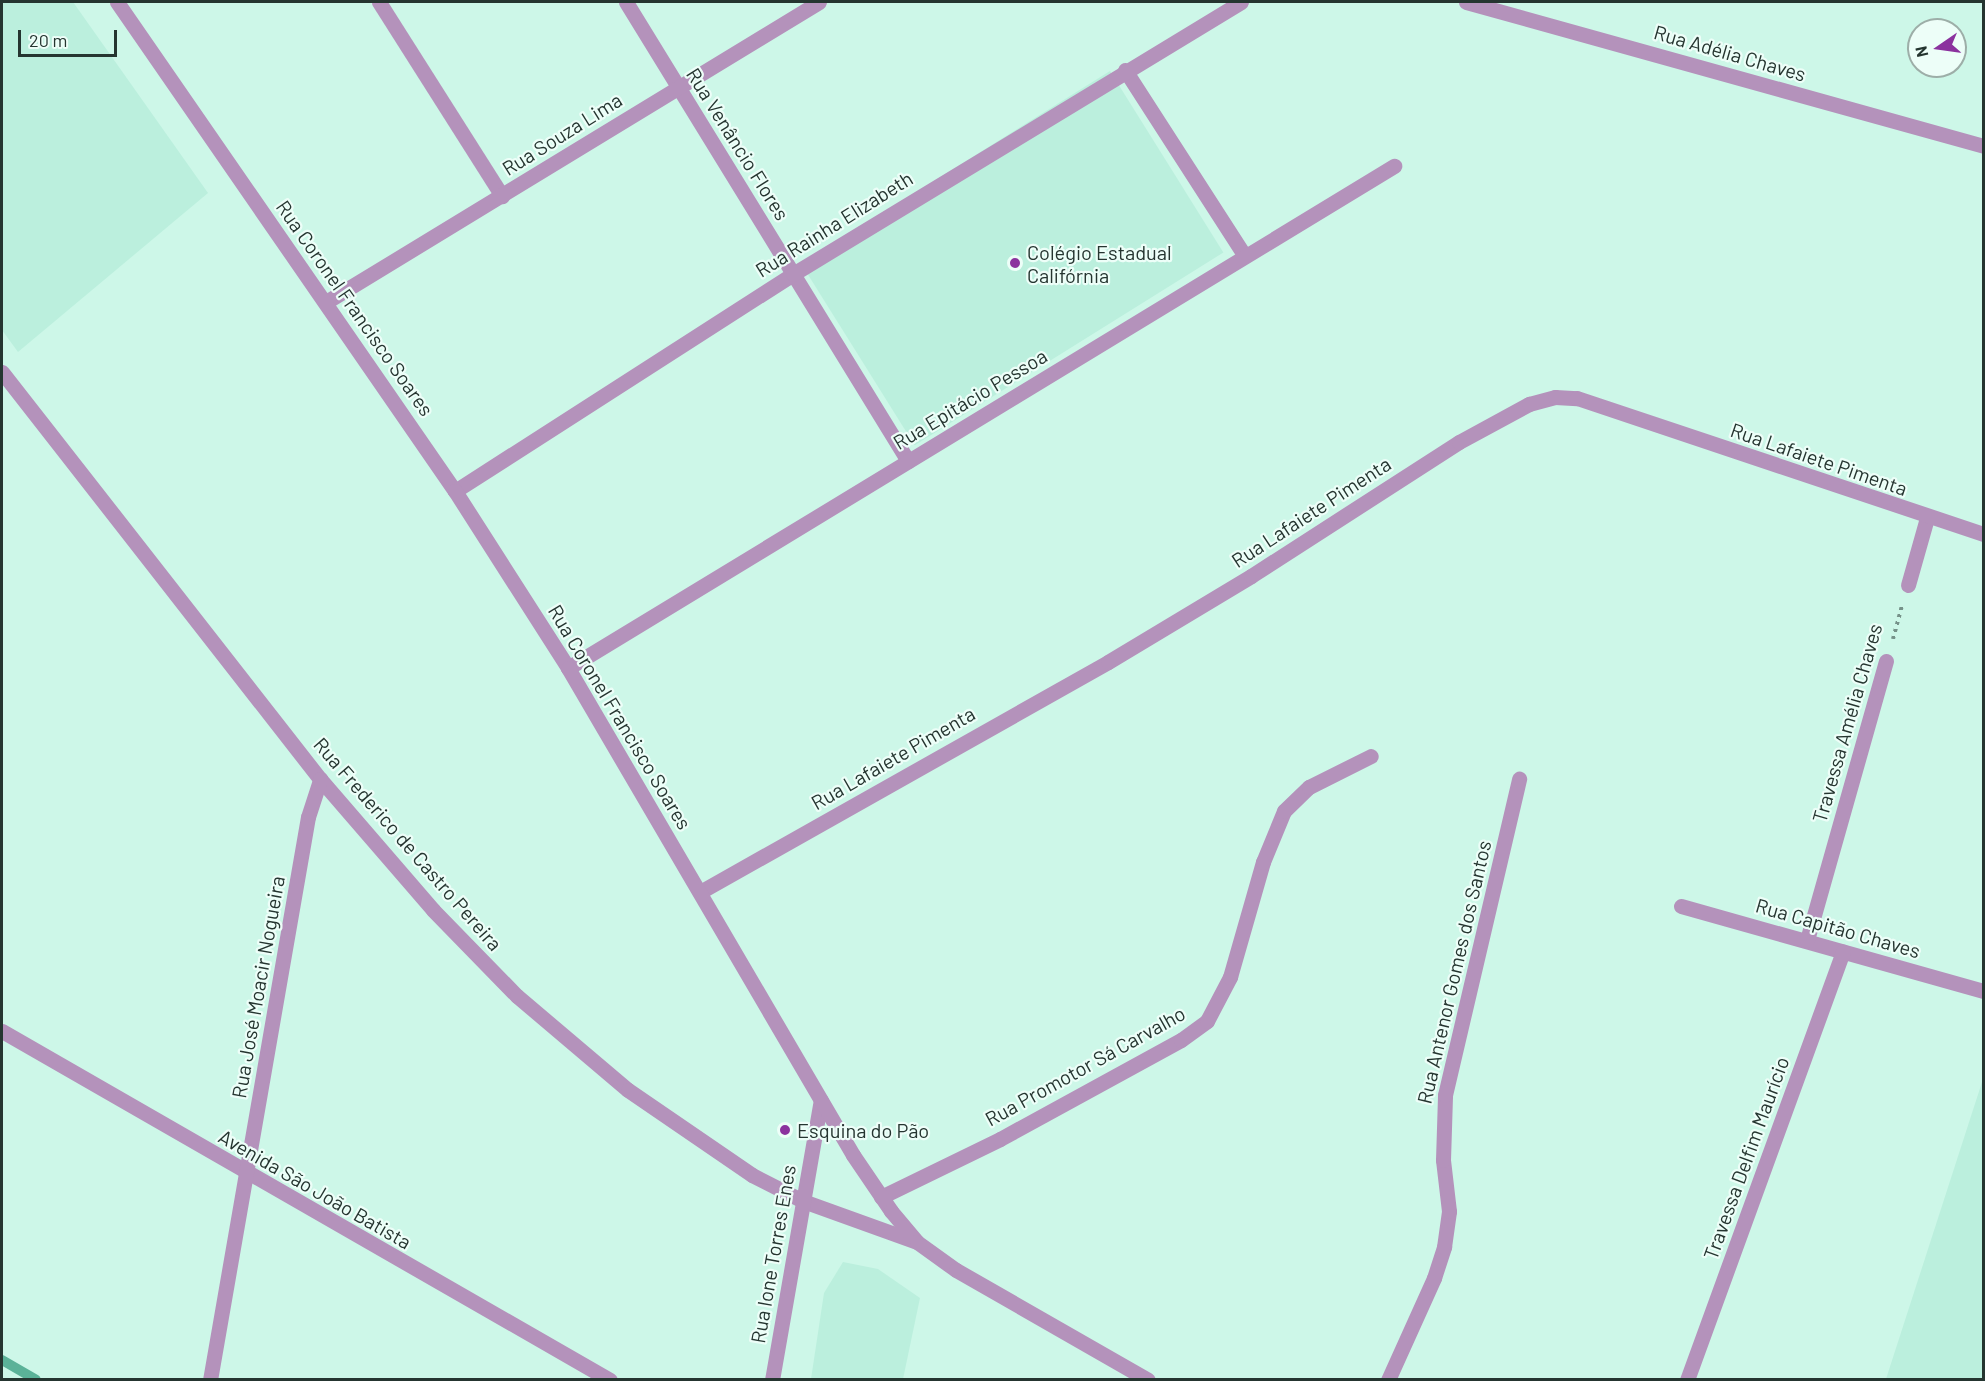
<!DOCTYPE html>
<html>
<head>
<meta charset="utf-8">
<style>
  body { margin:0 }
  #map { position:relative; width:1985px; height:1381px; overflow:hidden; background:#cdf7e8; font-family:Barlow,sans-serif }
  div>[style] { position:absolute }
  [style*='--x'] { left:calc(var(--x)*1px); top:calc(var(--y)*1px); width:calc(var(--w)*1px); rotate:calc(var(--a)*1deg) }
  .built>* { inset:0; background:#bbefdd; transform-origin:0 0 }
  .stream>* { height:10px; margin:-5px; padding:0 5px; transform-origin:5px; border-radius:5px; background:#5bb298 }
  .path>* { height:4px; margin-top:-2px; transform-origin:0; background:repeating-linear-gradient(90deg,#769289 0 3px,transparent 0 7.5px) }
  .minor>* { height:15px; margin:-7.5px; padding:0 7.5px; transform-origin:7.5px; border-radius:7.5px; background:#b492bb }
  .tertiary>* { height:15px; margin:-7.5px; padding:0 7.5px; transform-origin:7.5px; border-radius:7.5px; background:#b492bb }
  .dots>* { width:16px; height:16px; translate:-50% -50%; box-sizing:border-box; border:3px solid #edfef8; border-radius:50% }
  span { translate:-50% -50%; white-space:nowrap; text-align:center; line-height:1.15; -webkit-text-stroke:4.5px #edfef8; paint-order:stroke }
  .street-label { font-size:20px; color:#253530 }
  .poi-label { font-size:20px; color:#253530 }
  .left { translate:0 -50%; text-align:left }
  .frame { position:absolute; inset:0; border:3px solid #253530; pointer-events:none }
  .north { position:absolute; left:1907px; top:18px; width:60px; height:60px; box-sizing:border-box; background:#edfef8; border:2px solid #9daea8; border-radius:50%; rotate:257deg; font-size:16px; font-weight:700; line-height:24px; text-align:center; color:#253530 }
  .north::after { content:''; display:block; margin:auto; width:21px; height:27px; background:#8b329e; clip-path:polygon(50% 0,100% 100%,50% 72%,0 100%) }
  .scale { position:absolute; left:18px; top:30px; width:99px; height:27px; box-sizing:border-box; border:3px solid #253530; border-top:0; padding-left:8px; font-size:18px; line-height:21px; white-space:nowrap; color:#253530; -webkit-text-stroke:4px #edfef8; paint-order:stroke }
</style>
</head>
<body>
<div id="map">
  <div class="built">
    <i style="clip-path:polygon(2px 2px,73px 2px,208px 193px,18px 352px,2px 330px)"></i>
    <i style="left:1110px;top:71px;width:214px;height:364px;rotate:58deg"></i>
    <i style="clip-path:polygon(1983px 1079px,1983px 1379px,1886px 1379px)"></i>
    <i style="clip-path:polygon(843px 1262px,878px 1269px,920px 1298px,903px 1379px,811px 1379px,824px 1293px)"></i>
  </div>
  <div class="stream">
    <i style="--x:2;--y:1360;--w:39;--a:30"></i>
  </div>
  <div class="path">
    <i style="--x:1893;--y:639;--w:34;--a:-75"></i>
  </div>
  <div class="minor">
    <i style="--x:379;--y:2;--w:230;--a:57.6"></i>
    <i style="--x:626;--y:2;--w:539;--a:58.43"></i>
    <i style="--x:1466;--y:2;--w:538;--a:15.54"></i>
    <i style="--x:1125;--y:70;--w:221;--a:57.2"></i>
    <i style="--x:326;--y:302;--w:577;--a:-31.32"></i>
    <i style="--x:2;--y:372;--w:517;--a:52"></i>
    <i style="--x:320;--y:779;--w:173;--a:49.2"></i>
    <i style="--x:433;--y:910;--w:120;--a:45.7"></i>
    <i style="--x:517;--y:996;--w:145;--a:40.3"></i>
    <i style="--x:628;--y:1090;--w:150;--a:34.4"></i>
    <i style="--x:752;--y:1175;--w:57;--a:27"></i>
    <i style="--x:803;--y:1201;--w:121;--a:19.8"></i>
    <i style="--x:455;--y:491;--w:402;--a:-32.7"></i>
    <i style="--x:793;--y:274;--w:524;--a:-31.26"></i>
    <i style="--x:1908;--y:585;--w:70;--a:-74.2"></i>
    <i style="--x:568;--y:668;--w:967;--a:-31.29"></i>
    <i style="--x:700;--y:892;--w:468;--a:-29.4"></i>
    <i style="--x:1108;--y:662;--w:167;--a:-31"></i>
    <i style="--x:1251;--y:576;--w:247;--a:-32.8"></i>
    <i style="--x:1459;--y:442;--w:80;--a:-28.5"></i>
    <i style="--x:1529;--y:404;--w:27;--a:-15"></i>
    <i style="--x:1555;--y:397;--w:22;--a:3"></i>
    <i style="--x:1577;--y:398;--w:429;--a:18.5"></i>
    <i style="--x:1681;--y:906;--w:315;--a:15.7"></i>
    <i style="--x:1807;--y:940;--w:290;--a:-74.2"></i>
    <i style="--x:2;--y:1031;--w:701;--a:29.86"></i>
    <i style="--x:881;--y:1197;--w:132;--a:-26"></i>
    <i style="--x:1000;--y:1139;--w:206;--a:-28.7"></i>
    <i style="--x:1181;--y:1040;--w:32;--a:-36"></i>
    <i style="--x:1207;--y:1021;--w:50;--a:-62.4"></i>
    <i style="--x:1230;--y:977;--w:120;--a:-74"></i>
    <i style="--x:1263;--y:862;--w:55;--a:-67.6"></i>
    <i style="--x:1284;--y:811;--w:35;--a:-44"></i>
    <i style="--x:1309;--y:787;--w:69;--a:-26.6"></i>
    <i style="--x:210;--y:1380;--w:571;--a:-80.13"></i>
    <i style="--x:308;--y:817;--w:40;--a:-72"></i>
    <i style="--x:772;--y:1380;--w:284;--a:-80.1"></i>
    <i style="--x:1388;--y:1380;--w:112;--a:-65.7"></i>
    <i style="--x:1434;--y:1278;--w:33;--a:-72"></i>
    <i style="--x:1444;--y:1247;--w:36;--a:-82"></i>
    <i style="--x:1449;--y:1211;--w:51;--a:-96.7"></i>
    <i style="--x:1443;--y:1160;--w:65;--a:-88.2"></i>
    <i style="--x:1445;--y:1095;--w:325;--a:-76.8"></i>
    <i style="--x:1687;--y:1380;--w:456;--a:-70"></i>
  </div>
  <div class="tertiary">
    <i style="--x:117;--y:2;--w:594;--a:55.35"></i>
    <i style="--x:455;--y:491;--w:210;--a:57.4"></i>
    <i style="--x:568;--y:668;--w:564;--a:59.66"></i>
    <i style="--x:853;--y:1155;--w:68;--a:55.8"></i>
    <i style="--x:891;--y:1211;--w:40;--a:50"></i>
    <i style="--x:917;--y:1242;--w:48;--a:35.7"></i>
    <i style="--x:956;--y:1270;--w:221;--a:29.8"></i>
  </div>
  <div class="dots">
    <i style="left:1015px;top:263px;background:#8b329e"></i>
    <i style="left:785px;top:1130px;background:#8b329e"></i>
  </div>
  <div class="street-label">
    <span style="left:1730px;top:53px;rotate:16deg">Rua Adélia Chaves</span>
    <span style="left:562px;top:134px;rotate:-32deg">Rua Souza Lima</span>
    <span style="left:738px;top:144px;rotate:58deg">Rua Venâncio Flores</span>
    <span style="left:834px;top:224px;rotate:-32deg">Rua Rainha Elizabeth</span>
    <span style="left:355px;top:308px;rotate:55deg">Rua Coronel Francisco Soares</span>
    <span style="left:970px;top:399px;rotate:-31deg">Rua Epitácio Pessoa</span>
    <span style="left:1819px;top:459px;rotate:19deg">Rua Lafaiete Pimenta</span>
    <span style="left:1311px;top:512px;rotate:-33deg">Rua Lafaiete Pimenta</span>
    <span style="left:620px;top:717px;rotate:59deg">Rua Coronel Francisco Soares</span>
    <span style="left:1847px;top:723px;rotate:-74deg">Travessa Amélia Chaves</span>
    <span style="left:893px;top:758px;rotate:-30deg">Rua Lafaiete Pimenta</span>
    <span style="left:408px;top:844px;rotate:49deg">Rua Frederico de Castro Pereira</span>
    <span style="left:1838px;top:928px;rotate:16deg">Rua Capitão Chaves</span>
    <span style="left:1454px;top:972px;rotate:-77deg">Rua Antenor Gomes dos Santos</span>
    <span style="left:258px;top:987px;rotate:-80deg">Rua José Moacir Nogueira</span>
    <span style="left:1085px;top:1066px;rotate:-29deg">Rua Promotor Sá Carvalho</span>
    <span style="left:1746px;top:1158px;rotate:-70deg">Travessa Delfim Maurício</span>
    <span style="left:315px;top:1189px;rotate:30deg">Avenida São João Batista</span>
    <span style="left:773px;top:1254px;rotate:-80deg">Rua Ione Torres Enes</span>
  </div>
  <div class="poi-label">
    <span class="left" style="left:1027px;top:264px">Colégio Estadual<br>Califórnia</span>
    <span class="left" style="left:797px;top:1130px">Esquina do Pão</span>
  </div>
  <div class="frame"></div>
  <div class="north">N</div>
  <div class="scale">20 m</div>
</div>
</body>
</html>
